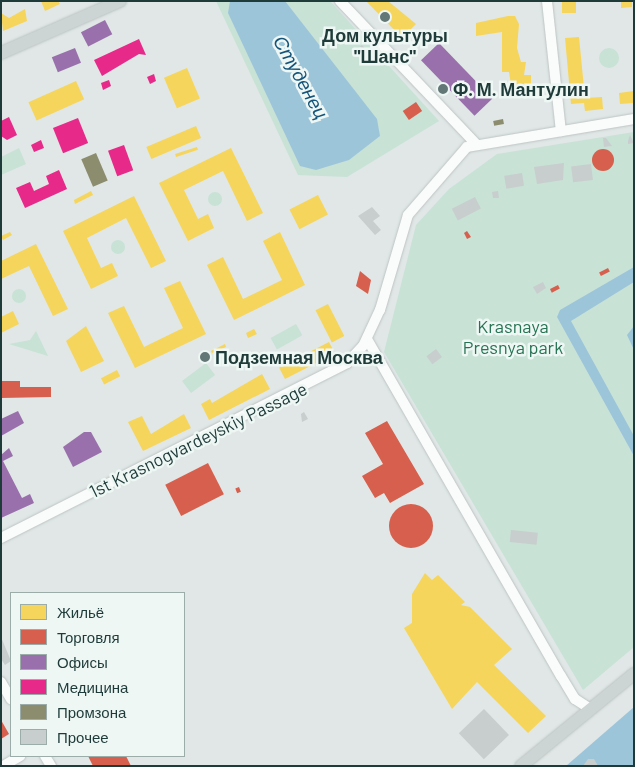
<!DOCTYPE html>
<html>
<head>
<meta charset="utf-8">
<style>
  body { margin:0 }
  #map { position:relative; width:635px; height:767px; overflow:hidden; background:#e0e7e6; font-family:Barlow,sans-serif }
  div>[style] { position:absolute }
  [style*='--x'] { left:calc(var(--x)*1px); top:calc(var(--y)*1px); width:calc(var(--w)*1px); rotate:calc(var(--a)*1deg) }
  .green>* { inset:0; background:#c8e2d6; transform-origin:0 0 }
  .round { border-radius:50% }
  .water>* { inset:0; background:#9dc5da }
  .homes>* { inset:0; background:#f6d55c; transform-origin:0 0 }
  .shops>* { inset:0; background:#d6604d; transform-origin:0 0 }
  .offices>* { inset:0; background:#9970ab; transform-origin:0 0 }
  .health>* { inset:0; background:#e7298a; transform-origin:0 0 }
  .industry>* { inset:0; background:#8c8c6e; transform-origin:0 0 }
  .building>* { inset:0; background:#c8cecd; transform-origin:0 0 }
  .roads { filter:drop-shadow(0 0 1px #bdc4c3) drop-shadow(0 0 1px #bdc4c3) }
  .minor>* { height:10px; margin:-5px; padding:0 5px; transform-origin:5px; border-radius:5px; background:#fafbfb }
  .major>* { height:12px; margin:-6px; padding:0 6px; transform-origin:6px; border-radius:6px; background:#ccd4d4 }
  .dots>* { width:14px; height:14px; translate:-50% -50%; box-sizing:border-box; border:2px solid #eef7f4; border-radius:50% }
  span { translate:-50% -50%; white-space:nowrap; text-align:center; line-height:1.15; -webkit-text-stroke:5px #eef7f4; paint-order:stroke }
  .poi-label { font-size:18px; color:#1e3b39; font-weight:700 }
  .left { translate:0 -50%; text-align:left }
  .park-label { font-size:18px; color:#267454 }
  .street-label { font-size:18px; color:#1e3b39 }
  .water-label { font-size:19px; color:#15547a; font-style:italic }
  .frame { position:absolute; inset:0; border:2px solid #1e3b39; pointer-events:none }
  .legend { position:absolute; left:10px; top:592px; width:175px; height:165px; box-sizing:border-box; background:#eef7f4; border:1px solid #9baca9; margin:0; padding:6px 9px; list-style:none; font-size:15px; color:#1e3b39 }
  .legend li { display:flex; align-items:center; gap:10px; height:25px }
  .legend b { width:25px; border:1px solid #9baca9 }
</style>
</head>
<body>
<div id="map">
  <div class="green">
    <i style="clip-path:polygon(216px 1px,330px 1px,439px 121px,347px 177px,298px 175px)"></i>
    <i class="round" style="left:599px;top:48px;width:20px;height:20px"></i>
    <i style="clip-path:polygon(634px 132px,634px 647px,583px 690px,384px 352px,416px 225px,449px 189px,497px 154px)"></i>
    <i style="clip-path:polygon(19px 148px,26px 164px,1px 175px,1px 157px)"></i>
    <i class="round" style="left:208px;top:192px;width:14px;height:14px"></i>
    <i class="round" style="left:111px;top:240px;width:14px;height:14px"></i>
    <i class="round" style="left:12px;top:289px;width:14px;height:14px"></i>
    <i style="left:296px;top:324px;width:13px;height:29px;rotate:61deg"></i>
    <i style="clip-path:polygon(36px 331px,48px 356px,9px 344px,30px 340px)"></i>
    <i style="left:206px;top:363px;width:15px;height:30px;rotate:53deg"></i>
  </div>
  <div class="water">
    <i style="clip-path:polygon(230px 1px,285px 1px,377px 119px,380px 136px,349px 160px,316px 170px,300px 166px,228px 13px)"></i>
    <i style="clip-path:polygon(634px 267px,634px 282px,571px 321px,634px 436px,634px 456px,557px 317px,560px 310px)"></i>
    <i style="clip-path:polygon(634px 326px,634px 350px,627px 335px)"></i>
    <i style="clip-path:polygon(634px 707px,634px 766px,566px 766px)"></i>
  </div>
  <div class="homes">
    <i style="clip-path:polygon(41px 1px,58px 1px,60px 4px,45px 11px)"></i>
    <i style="clip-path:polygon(366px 1px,388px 1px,416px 24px,402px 38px)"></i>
    <i style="left:562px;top:1px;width:14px;height:12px"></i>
    <i style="clip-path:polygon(621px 1px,632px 1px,632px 7px,621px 8px)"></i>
    <i style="clip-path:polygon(25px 9px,27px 21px,3px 31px,1px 13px,9px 18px)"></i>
    <i style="clip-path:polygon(508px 16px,515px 16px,519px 24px,517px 48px,521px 62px,526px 62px,524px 75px,531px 75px,531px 96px,513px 97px,509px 72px,502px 72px,502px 32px,476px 36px,476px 23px)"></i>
    <i style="clip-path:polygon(579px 37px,585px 98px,602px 97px,603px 109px,585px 111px,584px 103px,571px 104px,565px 38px)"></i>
    <i style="left:187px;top:68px;width:33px;height:25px;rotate:67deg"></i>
    <i style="left:76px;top:81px;width:20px;height:52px;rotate:66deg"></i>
    <i style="clip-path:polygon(634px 91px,634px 103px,620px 104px,619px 93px)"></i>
    <i style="left:196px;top:126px;width:13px;height:54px;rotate:67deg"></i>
    <i style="left:197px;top:147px;width:3px;height:23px;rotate:72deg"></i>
    <i style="clip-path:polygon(231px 148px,263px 213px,247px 221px,223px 171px,184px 190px,198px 219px,208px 214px,214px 228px,188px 241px,159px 183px)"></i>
    <i style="clip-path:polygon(91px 191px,93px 195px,75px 204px,74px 200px)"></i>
    <i style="left:318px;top:195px;width:22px;height:32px;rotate:63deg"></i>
    <i style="clip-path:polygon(134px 196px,166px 261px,151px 268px,126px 218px,87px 238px,101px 268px,112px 263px,118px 276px,91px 289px,63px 231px)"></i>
    <i style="clip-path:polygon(10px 232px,12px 235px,3px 240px,1px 236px)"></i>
    <i style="clip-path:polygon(280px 232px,305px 285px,234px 320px,207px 265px,223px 257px,243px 299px,282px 280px,263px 241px)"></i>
    <i style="clip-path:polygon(36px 244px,68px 309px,53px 316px,29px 266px,1px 279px,1px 261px)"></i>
    <i style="clip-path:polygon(180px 281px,206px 334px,135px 368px,108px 313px,124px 306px,144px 347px,183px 328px,164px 288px)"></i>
    <i style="left:328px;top:304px;width:36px;height:14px;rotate:63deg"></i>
    <i style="clip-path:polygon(13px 311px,19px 324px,1px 333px,1px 317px)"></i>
    <i style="clip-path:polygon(86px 326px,104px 361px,81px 372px,66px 341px)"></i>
    <i style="clip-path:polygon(254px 329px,257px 334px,248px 338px,246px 333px)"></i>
    <i style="left:329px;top:342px;width:13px;height:56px;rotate:63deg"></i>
    <i style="clip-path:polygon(225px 344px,226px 347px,212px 353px,211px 351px)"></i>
    <i style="left:117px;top:370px;width:7px;height:18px;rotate:63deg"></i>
    <i style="clip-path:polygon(262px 374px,270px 389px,209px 420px,201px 404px,210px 399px,212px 403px)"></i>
    <i style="clip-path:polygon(184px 414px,191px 428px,143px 451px,128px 422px,142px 416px,151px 434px)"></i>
    <i style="clip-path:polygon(425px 573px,432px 580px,438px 575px,465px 602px,461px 605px,470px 607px,512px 649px,494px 665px,546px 716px,528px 733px,477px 682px,452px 709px,404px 628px,412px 623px,412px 594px)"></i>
  </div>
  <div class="shops">
    <i style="left:416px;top:102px;width:11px;height:16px;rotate:56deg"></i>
    <i class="round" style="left:592px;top:149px;width:22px;height:22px"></i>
    <i style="clip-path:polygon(467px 231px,471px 237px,467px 239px,464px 233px)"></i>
    <i style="left:608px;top:268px;width:4px;height:10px;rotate:63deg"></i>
    <i style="clip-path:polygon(360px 271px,371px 280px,368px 294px,356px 286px)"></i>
    <i style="left:558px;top:285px;width:4px;height:9px;rotate:63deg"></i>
    <i style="clip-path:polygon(1px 381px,20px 381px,20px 387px,51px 387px,51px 397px,1px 398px)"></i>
    <i style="clip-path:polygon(387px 421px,424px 484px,390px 503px,384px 493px,375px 498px,362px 476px,383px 464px,365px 433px)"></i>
    <i style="left:208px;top:463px;width:35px;height:48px;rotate:63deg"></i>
    <i style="left:239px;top:487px;width:5px;height:4px;rotate:68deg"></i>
    <i class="round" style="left:389px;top:504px;width:44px;height:44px"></i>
    <i style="clip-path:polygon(1px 720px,9px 734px,1px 739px)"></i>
    <i style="clip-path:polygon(88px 756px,126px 756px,131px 766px,93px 766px)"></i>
  </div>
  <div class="offices">
    <i style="left:105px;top:20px;width:16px;height:27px;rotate:63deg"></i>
    <i style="left:439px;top:43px;width:77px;height:25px;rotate:46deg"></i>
    <i style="left:75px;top:48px;width:16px;height:25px;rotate:68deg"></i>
    <i style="clip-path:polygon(18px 411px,24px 423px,1px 436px,1px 419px)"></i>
    <i style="clip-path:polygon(84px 432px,91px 432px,102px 452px,73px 467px,63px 447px)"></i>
    <i style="clip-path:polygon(9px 448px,13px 456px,3px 461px,22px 498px,30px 494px,34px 503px,1px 518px,1px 455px)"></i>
  </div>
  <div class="health">
    <i style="clip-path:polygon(139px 39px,146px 55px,139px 54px,102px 76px,94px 60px)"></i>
    <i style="clip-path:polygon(154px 74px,156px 81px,150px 84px,147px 77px)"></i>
    <i style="clip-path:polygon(109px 80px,111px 86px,103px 90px,101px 83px)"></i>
    <i style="clip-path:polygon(9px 117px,17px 135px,7px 140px,1px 136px,1px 121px)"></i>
    <i style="left:78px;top:118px;width:27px;height:27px;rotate:68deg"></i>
    <i style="clip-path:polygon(41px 140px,44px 148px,34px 152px,31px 145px)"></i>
    <i style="left:124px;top:145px;width:27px;height:17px;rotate:70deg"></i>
    <i style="clip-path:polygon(59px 170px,67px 189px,25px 208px,16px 188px,30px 182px,34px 191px,49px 184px,46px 176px)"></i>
  </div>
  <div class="industry">
    <i style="left:503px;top:119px;width:5px;height:10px;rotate:79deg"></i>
    <i style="left:96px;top:153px;width:30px;height:16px;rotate:67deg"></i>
  </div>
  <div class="building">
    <i style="left:362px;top:45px;width:14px;height:8px;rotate:51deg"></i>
    <i style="clip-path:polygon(630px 135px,634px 143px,628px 144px,628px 141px)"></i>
    <i style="clip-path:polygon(603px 138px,606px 138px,612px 146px,604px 147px)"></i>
    <i style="clip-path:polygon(564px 163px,563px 180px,537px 184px,534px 167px)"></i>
    <i style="left:591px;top:164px;width:16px;height:20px;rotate:83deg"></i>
    <i style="left:522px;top:173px;width:13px;height:18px;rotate:81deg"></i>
    <i style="clip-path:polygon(498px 191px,499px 198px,493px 198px,492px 192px)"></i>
    <i style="left:475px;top:197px;width:13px;height:26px;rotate:63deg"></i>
    <i style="clip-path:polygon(372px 207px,380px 216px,373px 221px,381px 230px,375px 235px,358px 216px)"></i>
    <i style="clip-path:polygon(543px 282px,546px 288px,537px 294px,533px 287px)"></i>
    <i style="left:436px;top:349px;width:10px;height:12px;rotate:53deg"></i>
    <i style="clip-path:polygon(304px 412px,308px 419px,302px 422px,301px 414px)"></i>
    <i style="left:511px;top:530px;width:27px;height:12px;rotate:6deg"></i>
    <i style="clip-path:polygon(1px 637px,11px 661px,5px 665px,1px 659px)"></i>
    <i style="left:484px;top:709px;width:36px;height:35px;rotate:46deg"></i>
    <i style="clip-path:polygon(588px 759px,594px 759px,598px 766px,583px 766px)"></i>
  </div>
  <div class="roads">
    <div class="minor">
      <i style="--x:340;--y:1;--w:196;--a:46.4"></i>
      <i style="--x:547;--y:1;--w:131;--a:83.9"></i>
      <i style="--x:367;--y:339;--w:389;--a:60.1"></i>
      <i style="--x:561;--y:676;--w:27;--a:59"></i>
      <i style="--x:575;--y:699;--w:17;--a:33"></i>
      <i style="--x:1;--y:538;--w:388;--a:-26.8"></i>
      <i style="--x:347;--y:363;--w:23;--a:-47"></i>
      <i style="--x:363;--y:346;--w:40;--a:-65"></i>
      <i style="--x:380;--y:310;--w:99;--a:-73.6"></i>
      <i style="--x:408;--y:215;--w:90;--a:-49.1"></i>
      <i style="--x:467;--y:147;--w:169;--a:-9.5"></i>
      <i style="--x:1;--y:682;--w:20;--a:60"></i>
      <i style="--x:45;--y:756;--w:12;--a:59"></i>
      <i style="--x:3;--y:766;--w:20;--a:-30"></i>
    </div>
    <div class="major">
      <i style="--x:1;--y:53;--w:130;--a:-23.6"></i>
      <i style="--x:521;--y:766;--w:146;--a:-39.2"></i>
    </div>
  </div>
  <div class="dots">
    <i style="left:385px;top:17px;background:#627776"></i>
    <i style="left:443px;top:89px;background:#627776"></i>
    <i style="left:205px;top:357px;background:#627776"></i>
  </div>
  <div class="poi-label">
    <span style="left:385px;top:46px">Дом культуры<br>"Шанс"</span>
    <span class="left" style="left:453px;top:89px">Ф. М. Мантулин</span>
    <span class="left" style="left:215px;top:357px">Подземная Москва</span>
  </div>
  <div class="park-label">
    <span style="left:513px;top:337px">Krasnaya<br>Presnya park</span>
  </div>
  <div class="street-label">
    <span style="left:198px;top:440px;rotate:-26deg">1st Krasnogvardeyskiy Passage</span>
  </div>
  <div class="water-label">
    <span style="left:301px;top:77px;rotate:61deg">Студенец</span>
  </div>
  <div class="frame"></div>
  <ul class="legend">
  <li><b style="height:14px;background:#f6d55c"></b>Жильё</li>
  <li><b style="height:14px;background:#d6604d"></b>Торговля</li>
  <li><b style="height:14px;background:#9970ab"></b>Офисы</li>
  <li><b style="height:14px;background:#e7298a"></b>Медицина</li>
  <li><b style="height:14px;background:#8c8c6e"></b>Промзона</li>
  <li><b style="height:14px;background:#c8cecd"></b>Прочее</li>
  </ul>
</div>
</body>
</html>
